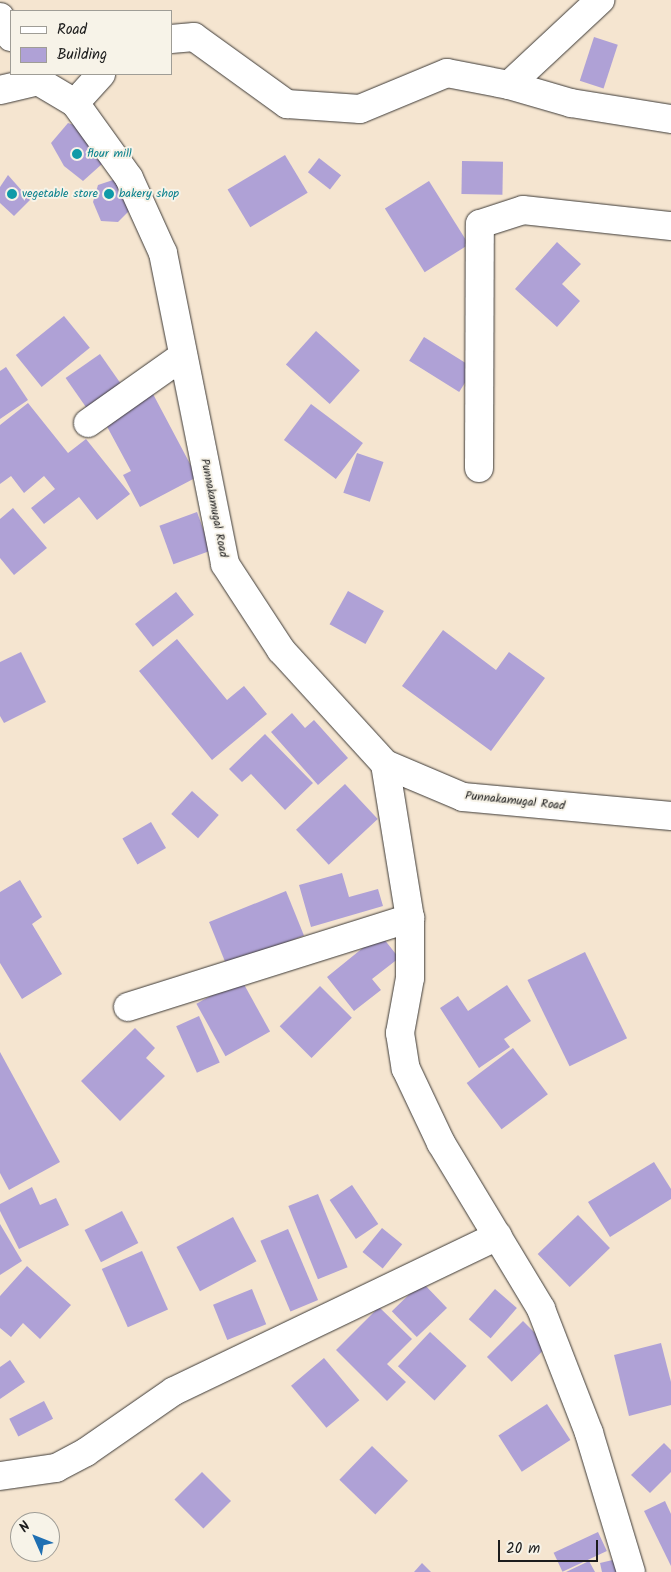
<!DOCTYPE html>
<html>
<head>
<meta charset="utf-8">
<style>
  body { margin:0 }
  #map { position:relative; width:671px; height:1572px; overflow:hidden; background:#f5e5d0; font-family:Kalam,sans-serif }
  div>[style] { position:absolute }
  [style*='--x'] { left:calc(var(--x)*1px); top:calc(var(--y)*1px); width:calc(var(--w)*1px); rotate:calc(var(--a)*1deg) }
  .building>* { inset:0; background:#afa1d6; transform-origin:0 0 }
  .roads { filter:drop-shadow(0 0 1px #3d3a37) drop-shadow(0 0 1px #3d3a37) }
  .minor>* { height:28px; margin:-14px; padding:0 14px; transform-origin:14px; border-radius:14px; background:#fff }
  .tertiary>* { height:28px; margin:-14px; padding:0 14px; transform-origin:14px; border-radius:14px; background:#fff }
  .dots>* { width:14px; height:14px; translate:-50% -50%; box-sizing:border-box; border:2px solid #f7f3e8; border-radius:50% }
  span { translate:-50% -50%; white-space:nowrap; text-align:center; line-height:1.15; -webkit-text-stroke:4px #f7f3e8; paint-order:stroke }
  .culture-label { font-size:12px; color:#0d838f }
  .left { translate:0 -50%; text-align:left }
  .street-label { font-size:12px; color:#1c1c1c }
  .legend { position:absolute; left:10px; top:10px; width:162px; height:65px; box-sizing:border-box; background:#f7f3e8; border:1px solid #9f9d96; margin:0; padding:6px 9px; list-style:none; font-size:15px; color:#1c1c1c }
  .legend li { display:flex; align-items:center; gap:10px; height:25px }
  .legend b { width:25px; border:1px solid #9f9d96 }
  .north { position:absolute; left:10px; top:1512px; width:50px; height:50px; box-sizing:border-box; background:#f7f3e8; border:1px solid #9f9d96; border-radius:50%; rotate:314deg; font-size:14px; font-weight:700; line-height:20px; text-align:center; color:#1c1c1c }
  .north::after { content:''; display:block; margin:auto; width:18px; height:22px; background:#1f6fb2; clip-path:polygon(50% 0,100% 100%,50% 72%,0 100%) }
  .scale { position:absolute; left:498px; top:1540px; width:100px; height:22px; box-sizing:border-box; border:2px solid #1c1c1c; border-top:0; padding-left:6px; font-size:15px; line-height:18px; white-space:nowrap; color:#1c1c1c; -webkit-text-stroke:4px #f7f3e8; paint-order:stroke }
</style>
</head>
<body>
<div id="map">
  <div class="building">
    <i style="left:594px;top:37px;width:25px;height:46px;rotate:18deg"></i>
    <i style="clip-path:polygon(68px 123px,83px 128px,102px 164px,83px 181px,64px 166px,51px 143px)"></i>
    <i style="left:285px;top:155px;width:44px;height:67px;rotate:59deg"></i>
    <i style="left:319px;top:158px;width:28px;height:18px;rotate:38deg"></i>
    <i style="left:462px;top:161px;width:41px;height:33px;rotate:1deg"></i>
    <i style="clip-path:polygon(8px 175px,30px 200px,14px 216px,0 203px,0 187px)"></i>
    <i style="clip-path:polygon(116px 179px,131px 209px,118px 222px,101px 221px,93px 202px,98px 185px)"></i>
    <i style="left:429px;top:181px;width:75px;height:52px;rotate:58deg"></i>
    <i style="clip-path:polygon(557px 242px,581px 264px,562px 284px,580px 301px,557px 327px,515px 289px)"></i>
    <i style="left:64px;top:316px;width:41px;height:62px;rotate:51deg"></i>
    <i style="left:316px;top:331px;width:59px;height:45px;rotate:42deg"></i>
    <i style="left:424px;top:337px;width:59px;height:28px;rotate:32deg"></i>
    <i style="left:100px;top:354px;width:47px;height:42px;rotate:55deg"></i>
    <i style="clip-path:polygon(6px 367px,28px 400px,0 419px,0 371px)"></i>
    <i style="clip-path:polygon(153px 394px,197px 477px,140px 507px,123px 475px,131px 471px,104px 421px)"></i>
    <i style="clip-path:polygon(28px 403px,68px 453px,86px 439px,130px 494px,97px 520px,79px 497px,44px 524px,31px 508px,55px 489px,44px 476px,24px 493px,11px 476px,0 484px,0 425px)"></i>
    <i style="left:311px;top:404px;width:65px;height:45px;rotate:37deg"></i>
    <i style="left:357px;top:453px;width:28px;height:42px;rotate:19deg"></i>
    <i style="clip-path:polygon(13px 508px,47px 548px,14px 575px,0 558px,0 519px)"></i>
    <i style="left:197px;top:512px;width:41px;height:40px;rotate:70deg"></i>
    <i style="left:348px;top:591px;width:41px;height:38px;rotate:29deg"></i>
    <i style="left:176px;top:592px;width:29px;height:52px;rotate:52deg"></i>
    <i style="clip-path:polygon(443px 630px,496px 670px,509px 652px,545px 678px,491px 751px,402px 686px)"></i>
    <i style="clip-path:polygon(177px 639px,227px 700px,244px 686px,267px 714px,212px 760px,139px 671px)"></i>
    <i style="clip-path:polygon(21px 652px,46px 702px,4px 723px,0 716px,0 662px)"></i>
    <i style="clip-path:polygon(292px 713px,305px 728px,314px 720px,348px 758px,318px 785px,271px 732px)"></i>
    <i style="clip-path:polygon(265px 734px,313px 783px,285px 810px,251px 774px,242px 782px,229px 769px)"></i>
    <i style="left:345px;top:784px;width:48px;height:67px;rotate:47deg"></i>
    <i style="left:192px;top:791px;width:36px;height:31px;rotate:42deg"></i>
    <i style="left:151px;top:822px;width:30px;height:33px;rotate:60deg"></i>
    <i style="clip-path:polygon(342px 873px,349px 897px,378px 889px,383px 906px,311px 927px,299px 885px)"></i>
    <i style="clip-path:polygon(20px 880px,42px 917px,32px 924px,62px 974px,22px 999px,0 963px,0 892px)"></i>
    <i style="left:286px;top:891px;width:48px;height:83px;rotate:68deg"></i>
    <i style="clip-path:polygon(380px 934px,399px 958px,372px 979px,381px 990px,354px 1011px,327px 977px)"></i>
    <i style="left:585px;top:952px;width:96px;height:64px;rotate:64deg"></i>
    <i style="left:241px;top:979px;width:60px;height:51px;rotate:61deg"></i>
    <i style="clip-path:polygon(507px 985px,531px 1021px,504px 1039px,510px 1047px,479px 1068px,440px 1008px,458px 996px,468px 1011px)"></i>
    <i style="left:320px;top:986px;width:45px;height:57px;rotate:45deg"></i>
    <i style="left:199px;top:1016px;width:51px;height:25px;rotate:66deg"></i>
    <i style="clip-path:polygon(135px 1028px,155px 1048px,146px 1058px,165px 1076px,120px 1121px,81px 1081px)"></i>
    <i style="left:513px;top:1048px;width:58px;height:58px;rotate:53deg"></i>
    <i style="clip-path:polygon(0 1052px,60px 1162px,9px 1190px,0 1173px)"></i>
    <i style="clip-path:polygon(654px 1162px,671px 1189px,671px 1199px,610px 1237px,588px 1202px)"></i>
    <i style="left:352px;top:1185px;width:47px;height:27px;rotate:56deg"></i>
    <i style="clip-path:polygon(32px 1187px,40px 1205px,56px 1198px,69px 1225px,19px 1249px,0 1211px,0 1204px)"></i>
    <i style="left:318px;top:1194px;width:79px;height:32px;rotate:68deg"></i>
    <i style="left:122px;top:1211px;width:36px;height:42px;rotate:63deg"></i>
    <i style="left:578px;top:1215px;width:46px;height:56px;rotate:46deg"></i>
    <i style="left:233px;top:1217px;width:50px;height:64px;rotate:62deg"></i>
    <i style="clip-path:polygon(0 1224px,22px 1261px,0 1275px)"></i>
    <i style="left:382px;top:1228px;width:26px;height:31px;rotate:39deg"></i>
    <i style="left:288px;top:1229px;width:77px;height:30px;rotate:67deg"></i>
    <i style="left:142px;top:1251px;width:64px;height:44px;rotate:66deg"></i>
    <i style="clip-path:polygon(27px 1266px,71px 1305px,40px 1339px,23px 1323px,11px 1337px,0 1328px,0 1296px)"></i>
    <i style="left:422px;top:1282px;width:36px;height:42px;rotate:46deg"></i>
    <i style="left:252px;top:1289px;width:38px;height:42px;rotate:68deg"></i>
    <i style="left:495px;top:1289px;width:29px;height:40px;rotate:41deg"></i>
    <i style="clip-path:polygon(379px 1307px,412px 1339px,387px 1364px,406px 1382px,387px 1401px,336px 1350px)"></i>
    <i style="left:523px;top:1321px;width:35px;height:51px;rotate:45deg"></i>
    <i style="left:430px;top:1332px;width:50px;height:47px;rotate:43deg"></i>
    <i style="clip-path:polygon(661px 1343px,671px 1382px,671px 1405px,629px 1416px,614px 1355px)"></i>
    <i style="left:324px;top:1358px;width:55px;height:43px;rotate:50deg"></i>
    <i style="clip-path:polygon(10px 1360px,25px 1382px,0 1399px,0 1367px)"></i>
    <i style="left:44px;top:1401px;width:20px;height:39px;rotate:63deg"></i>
    <i style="left:547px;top:1404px;width:43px;height:58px;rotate:57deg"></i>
    <i style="clip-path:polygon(664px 1443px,671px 1450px,671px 1472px,650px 1493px,631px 1475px)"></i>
    <i style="left:372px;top:1446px;width:50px;height:47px;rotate:44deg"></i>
    <i style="left:202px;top:1472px;width:41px;height:39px;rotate:45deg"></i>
    <i style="clip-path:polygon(665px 1501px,671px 1514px,671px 1566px,644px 1511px)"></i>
    <i style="left:598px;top:1532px;width:21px;height:49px;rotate:65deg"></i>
    <i style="clip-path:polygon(621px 1558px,624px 1572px,602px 1572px,600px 1563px)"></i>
    <i style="clip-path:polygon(589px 1561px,595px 1572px,566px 1572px)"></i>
    <i style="clip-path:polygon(422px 1563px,431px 1572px,414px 1572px)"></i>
  </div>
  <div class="roads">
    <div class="minor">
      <i style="--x:0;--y:17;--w:23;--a:61"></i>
      <i style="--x:171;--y:39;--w:23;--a:-5"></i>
      <i style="--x:194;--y:37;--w:115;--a:35.8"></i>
      <i style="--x:287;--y:104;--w:73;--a:3.9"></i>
      <i style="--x:360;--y:109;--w:94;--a:-22.5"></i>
      <i style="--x:447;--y:73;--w:63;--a:11"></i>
      <i style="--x:509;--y:85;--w:125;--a:-43"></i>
      <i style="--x:509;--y:85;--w:65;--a:16.2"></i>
      <i style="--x:571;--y:103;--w:101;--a:9.1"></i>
      <i style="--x:75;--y:103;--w:39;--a:-48"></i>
      <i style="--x:88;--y:423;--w:116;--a:-35.2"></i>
      <i style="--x:479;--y:468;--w:244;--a:-89.8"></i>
      <i style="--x:480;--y:224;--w:45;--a:-18"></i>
      <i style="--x:523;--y:210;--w:149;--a:6.2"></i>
      <i style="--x:385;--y:764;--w:156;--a:80.8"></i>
      <i style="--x:410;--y:918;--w:60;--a:90"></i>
      <i style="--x:410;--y:978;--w:56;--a:100.3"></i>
      <i style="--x:400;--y:1033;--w:36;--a:81"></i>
      <i style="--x:406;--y:1069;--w:82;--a:64.7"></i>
      <i style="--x:441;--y:1143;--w:194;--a:58.9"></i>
      <i style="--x:541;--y:1309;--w:133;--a:68.8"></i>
      <i style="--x:589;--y:1433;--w:145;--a:73.2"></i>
      <i style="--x:128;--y:1007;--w:296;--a:-17.5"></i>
      <i style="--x:0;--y:1476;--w:57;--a:-8.1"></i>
      <i style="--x:56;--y:1468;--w:34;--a:-28"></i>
      <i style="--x:86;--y:1452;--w:107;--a:-34.7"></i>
      <i style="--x:174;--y:1391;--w:359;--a:-25.6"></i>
    </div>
    <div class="tertiary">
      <i style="--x:0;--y:90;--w:39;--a:-13"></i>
      <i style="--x:38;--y:81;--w:43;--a:30.7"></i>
      <i style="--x:75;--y:103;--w:92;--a:54.2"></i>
      <i style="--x:129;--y:178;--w:82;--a:65.6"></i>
      <i style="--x:163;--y:253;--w:317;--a:78.7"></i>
      <i style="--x:225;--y:564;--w:103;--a:56.9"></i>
      <i style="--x:281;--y:650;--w:154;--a:47.6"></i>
      <i style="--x:385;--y:764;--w:85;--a:22.9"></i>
      <i style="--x:463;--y:797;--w:209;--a:5.2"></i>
    </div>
  </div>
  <div class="dots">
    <i style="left:77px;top:154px;background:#0f9aa8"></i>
    <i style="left:12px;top:194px;background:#0f9aa8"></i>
    <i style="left:109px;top:194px;background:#0f9aa8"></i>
  </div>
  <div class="culture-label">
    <span class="left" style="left:87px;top:154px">flour mill</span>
    <span class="left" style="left:22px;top:194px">vegetable store</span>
    <span class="left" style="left:119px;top:194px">bakery shop</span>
  </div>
  <div class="street-label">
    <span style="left:214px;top:508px;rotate:79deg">Punnakamugal Road</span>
    <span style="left:515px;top:801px;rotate:6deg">Punnakamugal Road</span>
  </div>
  <ul class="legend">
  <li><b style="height:6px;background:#fff"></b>Road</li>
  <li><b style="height:14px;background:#afa1d6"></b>Building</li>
  </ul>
  <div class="north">N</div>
  <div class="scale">20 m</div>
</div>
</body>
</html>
